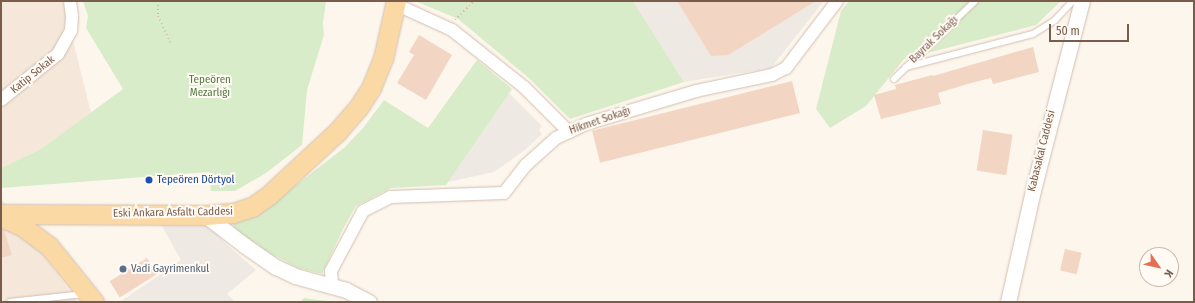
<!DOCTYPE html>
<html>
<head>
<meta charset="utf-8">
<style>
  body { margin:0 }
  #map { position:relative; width:1195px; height:303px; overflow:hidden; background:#fdf6ec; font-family:"Fira Sans Condensed",sans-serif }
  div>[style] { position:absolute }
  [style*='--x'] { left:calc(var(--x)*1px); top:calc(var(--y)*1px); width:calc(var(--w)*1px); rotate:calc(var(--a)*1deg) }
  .residential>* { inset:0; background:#f5e8da }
  .industrial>* { inset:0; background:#efe9e4 }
  .green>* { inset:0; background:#d8ecc9 }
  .building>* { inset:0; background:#f3d5c3; transform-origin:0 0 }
  .path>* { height:2px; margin-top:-1px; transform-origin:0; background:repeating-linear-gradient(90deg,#d9b8a5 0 1px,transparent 0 4px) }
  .roads { filter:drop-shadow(0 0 1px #d1beb0) drop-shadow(0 0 1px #d1beb0) }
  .service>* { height:6px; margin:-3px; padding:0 3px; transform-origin:3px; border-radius:3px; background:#fff }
  .minor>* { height:12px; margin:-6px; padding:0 6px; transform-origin:6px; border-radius:6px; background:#fff }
  .tertiary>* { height:15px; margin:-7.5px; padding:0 7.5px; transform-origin:7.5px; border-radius:7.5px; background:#fff }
  .primary>* { height:19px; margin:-9.5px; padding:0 9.5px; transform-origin:9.5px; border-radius:9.5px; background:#fbd9a5 }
  .dots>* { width:11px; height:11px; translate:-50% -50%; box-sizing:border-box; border:2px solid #fffaf3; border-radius:50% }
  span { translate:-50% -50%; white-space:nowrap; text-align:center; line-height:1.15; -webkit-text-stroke:4px #fffaf3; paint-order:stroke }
  .street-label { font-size:11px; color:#7a5c4d }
  .park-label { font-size:11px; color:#537a41 }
  .transit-label { font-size:11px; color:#164399 }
  .left { translate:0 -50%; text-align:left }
  .service-label { font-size:11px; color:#4e5e75 }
  .frame { position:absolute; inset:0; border:2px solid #7a5c4d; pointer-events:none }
  .north { position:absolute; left:1139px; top:247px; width:40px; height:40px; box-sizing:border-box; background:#fffaf3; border:1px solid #cabbb1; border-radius:50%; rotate:124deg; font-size:11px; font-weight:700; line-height:16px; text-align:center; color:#7a5c4d }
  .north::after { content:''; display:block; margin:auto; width:14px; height:18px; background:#e76f51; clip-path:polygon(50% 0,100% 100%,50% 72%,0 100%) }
  .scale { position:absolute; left:1049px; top:24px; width:80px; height:18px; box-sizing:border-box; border:2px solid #7a5c4d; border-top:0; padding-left:5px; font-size:12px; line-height:14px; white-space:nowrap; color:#7a5c4d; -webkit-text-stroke:3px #fffaf3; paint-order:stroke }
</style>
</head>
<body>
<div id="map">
  <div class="residential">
    <i style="clip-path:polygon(1px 1px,63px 1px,91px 113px,41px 149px,1px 168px)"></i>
    <i style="clip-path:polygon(1px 198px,78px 302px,1px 302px)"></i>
  </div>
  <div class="industrial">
    <i style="clip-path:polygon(633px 1px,824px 1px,771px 68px,684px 82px)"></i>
    <i style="clip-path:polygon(509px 93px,542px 126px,539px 130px,542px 134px,525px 150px,494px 172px,448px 182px)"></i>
    <i style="clip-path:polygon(159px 221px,207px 223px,223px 241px,256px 270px,227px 294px,235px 302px,120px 302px,181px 260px)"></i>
  </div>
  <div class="green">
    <i style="clip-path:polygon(83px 1px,326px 1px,323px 23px,324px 35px,307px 90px,302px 145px,266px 173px,235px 191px,211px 191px,209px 172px,1px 188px,1px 168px,41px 149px,123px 89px,86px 28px,88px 16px)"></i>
    <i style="clip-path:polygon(415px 1px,633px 1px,684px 82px,570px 119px,530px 79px,458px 19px)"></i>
    <i style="clip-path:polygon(849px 1px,1061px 1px,1036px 25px,904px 59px,866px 106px,830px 128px,816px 109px,841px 11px)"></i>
    <i style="clip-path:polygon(477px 60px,512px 89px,446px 185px,391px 188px,356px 206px,343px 229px,322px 274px,298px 268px,256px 246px,234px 228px,232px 222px,268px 207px,345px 147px,363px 128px,384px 100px,428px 128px)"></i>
    <i style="clip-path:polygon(304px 298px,334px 302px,300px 302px)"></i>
  </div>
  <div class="building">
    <i style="clip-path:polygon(677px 1px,816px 1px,728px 55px,711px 56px)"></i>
    <i style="clip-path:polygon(419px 35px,452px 55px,426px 100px,397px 83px,414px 55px,409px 52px)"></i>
    <i style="clip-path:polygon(1033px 47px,1039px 72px,993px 84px,991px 78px,971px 83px,938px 93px,941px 104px,881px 119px,874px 95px,896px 89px,895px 85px,932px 75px,933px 76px)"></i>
    <i style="left:792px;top:81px;width:33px;height:206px;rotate:76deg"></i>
    <i style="left:983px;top:130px;width:30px;height:41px;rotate:9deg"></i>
    <i style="clip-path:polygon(1px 229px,4px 230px,12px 255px,1px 258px)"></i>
    <i style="left:1065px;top:249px;width:17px;height:22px;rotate:13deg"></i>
    <i style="left:147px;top:258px;width:19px;height:44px;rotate:58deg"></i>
  </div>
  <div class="path">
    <i style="--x:158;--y:1;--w:15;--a:90"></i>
    <i style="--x:158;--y:16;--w:31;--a:65"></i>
    <i style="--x:455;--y:20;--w:27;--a:-45"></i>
  </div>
  <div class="roads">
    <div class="service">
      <i style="--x:906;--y:67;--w:131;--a:-14.6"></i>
      <i style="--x:1033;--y:34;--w:26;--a:-32"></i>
      <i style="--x:1055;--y:20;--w:26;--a:-47"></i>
      <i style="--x:894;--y:79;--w:112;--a:-43.9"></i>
      <i style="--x:10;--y:302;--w:74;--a:-6.2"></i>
    </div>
    <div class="minor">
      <i style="--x:395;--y:4;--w:63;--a:24.5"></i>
      <i style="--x:452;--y:30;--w:92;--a:38.4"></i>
      <i style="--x:524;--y:87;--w:64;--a:45"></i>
      <i style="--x:1;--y:100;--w:73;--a:-38.9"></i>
      <i style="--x:58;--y:54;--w:26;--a:-61"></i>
      <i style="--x:71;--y:31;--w:14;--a:-86"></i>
      <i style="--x:72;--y:17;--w:16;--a:-97"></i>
      <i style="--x:332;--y:285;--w:14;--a:-94"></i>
      <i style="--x:331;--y:271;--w:68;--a:-61.9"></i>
      <i style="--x:363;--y:211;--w:30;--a:-27"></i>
      <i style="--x:390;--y:197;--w:114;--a:-2"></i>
      <i style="--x:504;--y:193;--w:36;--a:-52"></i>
      <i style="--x:526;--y:165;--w:40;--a:-42"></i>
      <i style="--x:556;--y:138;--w:33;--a:-25"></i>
      <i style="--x:586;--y:124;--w:115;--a:-16.7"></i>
      <i style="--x:696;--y:91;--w:78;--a:-11.9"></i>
      <i style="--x:772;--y:75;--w:16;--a:-27"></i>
      <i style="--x:786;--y:68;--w:84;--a:-52.7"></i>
    </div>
    <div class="tertiary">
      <i style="--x:205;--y:215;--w:49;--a:37.6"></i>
      <i style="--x:244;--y:245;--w:39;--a:35"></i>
      <i style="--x:276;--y:267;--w:21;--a:25"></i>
      <i style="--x:295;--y:276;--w:53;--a:15.4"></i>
      <i style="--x:346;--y:290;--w:26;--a:28"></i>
      <i style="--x:1008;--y:302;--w:115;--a:-77.4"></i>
      <i style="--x:1033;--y:190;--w:195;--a:-75.5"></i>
    </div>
    <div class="primary">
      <i style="--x:1;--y:214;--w:204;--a:0.3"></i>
      <i style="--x:205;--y:215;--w:28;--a:-4"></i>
      <i style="--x:233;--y:213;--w:20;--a:-18"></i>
      <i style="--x:252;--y:207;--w:21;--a:-35"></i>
      <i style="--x:269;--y:195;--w:93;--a:-42.8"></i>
      <i style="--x:337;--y:132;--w:32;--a:-49"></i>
      <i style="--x:358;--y:108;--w:24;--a:-57"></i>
      <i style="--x:371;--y:88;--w:31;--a:-68"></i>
      <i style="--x:383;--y:59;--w:59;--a:-77.4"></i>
      <i style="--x:1;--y:217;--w:23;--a:23"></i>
      <i style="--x:22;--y:226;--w:34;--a:37"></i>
      <i style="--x:49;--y:246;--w:72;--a:51.2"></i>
    </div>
  </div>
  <div class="dots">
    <i style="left:149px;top:180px;background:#1a4fb4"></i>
    <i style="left:123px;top:269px;background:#5c6f8a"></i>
  </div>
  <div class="street-label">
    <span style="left:934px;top:40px;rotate:-44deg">Bayrak Sokağı</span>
    <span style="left:33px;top:75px;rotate:-39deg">Katip Sokak</span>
    <span style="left:600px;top:121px;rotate:-19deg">Hikmet Sokağı</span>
    <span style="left:1042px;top:151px;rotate:-76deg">Kabasakal Caddesi</span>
    <span style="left:173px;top:213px;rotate:-1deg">Eski Ankara Asfaltı Caddesi</span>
  </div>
  <div class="park-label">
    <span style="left:210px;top:87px">Tepeören<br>Mezarlığı</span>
  </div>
  <div class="transit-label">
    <span class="left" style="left:157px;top:180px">Tepeören Dörtyol</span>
  </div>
  <div class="service-label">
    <span class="left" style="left:131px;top:269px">Vadi Gayrimenkul</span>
  </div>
  <div class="frame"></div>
  <div class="north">K</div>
  <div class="scale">50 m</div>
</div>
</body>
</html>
